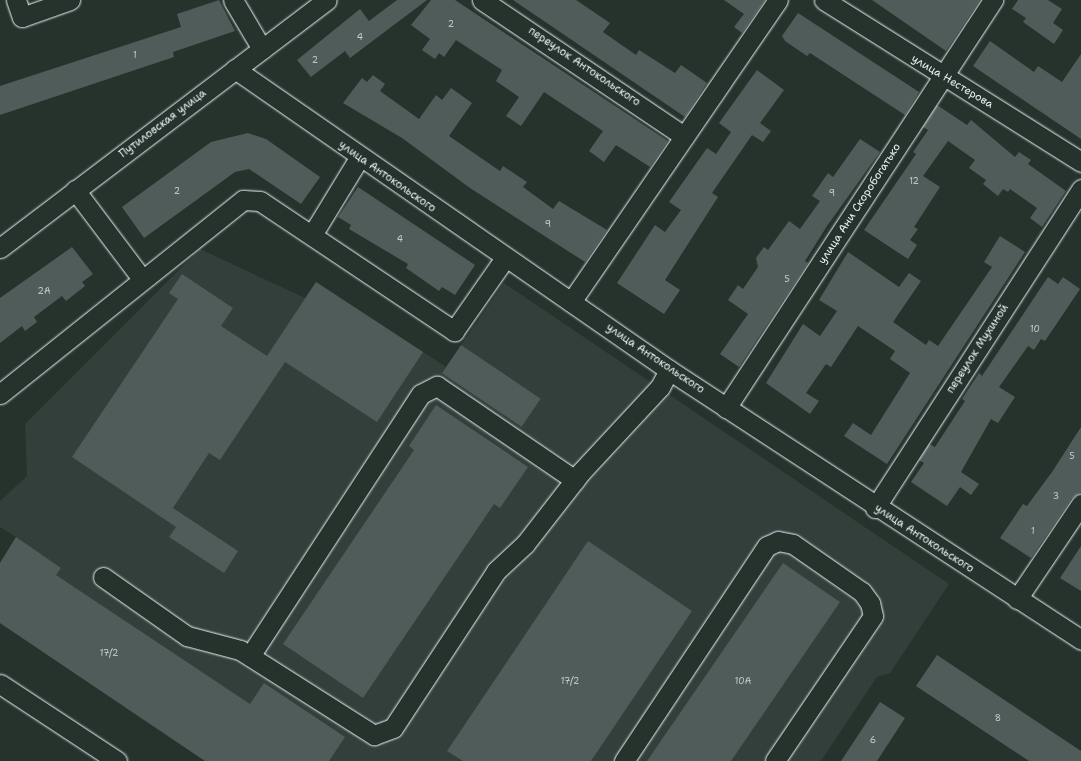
<!DOCTYPE html>
<html>
<head>
<meta charset="utf-8">
<style>
  body { margin:0 }
  #map { position:relative; width:1081px; height:761px; overflow:hidden; background:#26332d; font-family:"Shantell Sans",sans-serif }
  div>[style] { position:absolute }
  [style*='--x'] { left:calc(var(--x)*1px); top:calc(var(--y)*1px); width:calc(var(--w)*1px); rotate:calc(var(--a)*1deg) }
  .built>* { inset:0; background:#333f3a }
  .building>* { inset:0; background:#505c59; transform-origin:0 0 }
  .roads { filter:drop-shadow(0 0 1px #e8f1f8) drop-shadow(0 0 1px #e8f1f8) }
  .minor>* { height:19px; margin:-9.5px; padding:0 9.5px; transform-origin:9.5px; border-radius:9.5px; background:#26332d }
  span { translate:-50% -50%; white-space:nowrap; text-align:center; line-height:1.15; -webkit-text-stroke:3px #26332d; paint-order:stroke }
  .number-label { font-size:9px; color:#c2ccd0 }
  .number-label span { -webkit-text-stroke-width:0 }
  .street-label { font-size:11px; color:#e8f1f8 }
</style>
</head>
<body>
<div id="map">
  <div class="built">
    <i style="clip-path:polygon(200px 249px,305px 298px,316px 282px,446px 367px,504px 283px,949px 584px,890px 673px,877px 677px,821px 761px,205px 761px,0 623px,0 563px,16px 537px,0 527px,0 501px,27px 476px,25px 424px)"></i>
  </div>
  <div class="building">
    <i style="clip-path:polygon(219px 0,235px 31px,173px 52px,174px 57px,0 115px,0 86px,181px 27px,177px 14px)"></i>
    <i style="clip-path:polygon(397px 0,427px 0,350px 58px,345px 51px,311px 77px,297px 60px,360px 9px,369px 21px)"></i>
    <i style="clip-path:polygon(431px 0,455px 0,668px 141px,650px 167px,616px 145px,604px 162px,589px 151px,603px 131px,544px 92px,521px 126px,506px 116px,519px 97px,496px 81px,502px 70px,456px 40px,444px 57px,439px 53px,435px 59px,422px 50px,430px 39px,411px 25px)"></i>
    <i style="clip-path:polygon(513px 0,576px 0,610px 23px,603px 32px,636px 55px,639px 50px,675px 73px,681px 65px,707px 83px,685px 117px)"></i>
    <i style="clip-path:polygon(724px 0,765px 0,742px 33px,734px 27px,744px 14px)"></i>
    <i style="clip-path:polygon(872px 0,980px 0,946px 51px)"></i>
    <i style="clip-path:polygon(1018px 0,1048px 0,1062px 9px,1053px 23px,1063px 30px,1054px 44px,1023px 22px,1026px 18px,1012px 9px)"></i>
    <i style="clip-path:polygon(798px 13px,919px 92px,905px 115px,810px 53px,807px 56px,785px 41px,782px 36px)"></i>
    <i style="clip-path:polygon(990px 41px,1034px 72px,1038px 66px,1062px 82px,1081px 54px,1081px 139px,973px 66px)"></i>
    <i style="clip-path:polygon(757px 70px,784px 90px,760px 123px,771px 131px,763px 142px,752px 135px,712px 193px,718px 197px,665px 280px,680px 290px,664px 314px,617px 283px,655px 225px,665px 232px,681px 210px,669px 202px,707px 148px,716px 154px,731px 132px,719px 123px)"></i>
    <i style="clip-path:polygon(373px 75px,385px 84px,380px 91px,419px 119px,436px 95px,442px 100px,451px 88px,472px 103px,449px 136px,500px 171px,503px 166px,527px 182px,523px 187px,553px 209px,559px 201px,607px 230px,585px 262px,470px 188px,402px 138px,343px 103px,362px 78px,367px 82px)"></i>
    <i style="clip-path:polygon(937px 105px,967px 125px,971px 120px,1015px 157px,1019px 152px,1031px 160px,1028px 164px,1066px 191px,1042px 227px,1030px 218px,1037px 208px,1010px 189px,1008px 192px,1003px 189px,998px 196px,983px 184px,986px 180px,969px 168px,975px 160px,948px 141px,923px 176px,940px 187px,914px 227px,918px 229px,910px 240px,917px 245px,908px 259px,864px 230px,916px 154px,913px 152px,928px 130px,923px 127px)"></i>
    <i style="clip-path:polygon(248px 133px,266px 139px,320px 177px,301px 204px,249px 169px,235px 172px,144px 238px,122px 207px,211px 142px)"></i>
    <i style="clip-path:polygon(860px 139px,880px 152px,827px 226px,805px 261px,808px 263px,739px 367px,720px 354px,748px 314px,728px 300px,738px 285px,743px 289px,758px 267px,756px 258px,764px 247px,768px 250px,789px 221px,800px 229px,820px 201px,812px 196px,828px 173px,833px 177px)"></i>
    <i style="clip-path:polygon(358px 187px,475px 265px,455px 295px,442px 287px,439px 291px,406px 268px,408px 264px,349px 229px,351px 225px,338px 217px)"></i>
    <i style="clip-path:polygon(1000px 236px,1025px 252px,887px 464px,844px 436px,853px 423px,871px 435px,910px 373px,890px 359px,895px 351px,858px 326px,831px 367px,826px 364px,806px 393px,819px 401px,810px 414px,766px 383px,803px 324px,820px 336px,837px 311px,819px 300px,848px 252px,899px 287px,909px 273px,921px 281px,893px 322px,926px 345px,929px 340px,938px 346px,992px 267px,984px 262px)"></i>
    <i style="clip-path:polygon(72px 247px,93px 274px,82px 282px,85px 286px,66px 301px,62px 296px,34px 317px,37px 322px,25px 331px,22px 326px,0 343px,0 298px)"></i>
    <i style="clip-path:polygon(182px 274px,233px 308px,221px 326px,267px 356px,316px 282px,423px 352px,377px 422px,285px 362px,220px 460px,209px 453px,173px 508px,238px 551px,224px 573px,169px 537px,176px 527px,72px 457px,178px 299px,169px 293px)"></i>
    <i style="clip-path:polygon(1048px 277px,1058px 284px,1063px 277px,1080px 289px,1045px 341px,1041px 339px,1034px 350px,1028px 346px,999px 387px,1015px 397px,998px 423px,991px 419px,961px 472px,979px 484px,971px 495px,960px 487px,947px 506px,911px 482px,924px 463px,919px 460px,929px 444px,935px 447px,965px 401px,962px 399px,979px 373px,982px 376px)"></i>
    <i style="left:461px;top:345px;width:96px;height:34px;rotate:34deg"></i>
    <i style="clip-path:polygon(436px 405px,528px 467px,500px 508px,494px 504px,363px 698px,283px 644px,414px 450px,409px 446px)"></i>
    <i style="clip-path:polygon(1081px 427px,1081px 492px,1072px 498px,1031px 558px,1000px 538px,1023px 504px,1027px 506px,1052px 472px)"></i>
    <i style="clip-path:polygon(16px 537px,61px 568px,56px 575px,250px 704px,264px 683px,345px 737px,329px 761px,205px 761px,0 623px,0 563px)"></i>
    <i style="clip-path:polygon(588px 541px,692px 611px,591px 761px,463px 761px,447px 751px)"></i>
    <i style="clip-path:polygon(1081px 546px,1081px 591px,1060px 578px)"></i>
    <i style="clip-path:polygon(783px 563px,840px 602px,731px 761px,647px 761px)"></i>
    <i style="clip-path:polygon(937px 655px,1081px 751px,1081px 761px,1029px 761px,916px 686px)"></i>
    <i style="clip-path:polygon(880px 702px,905px 718px,877px 761px,841px 761px)"></i>
  </div>
  <div class="roads">
    <div class="minor">
      <i style="--x:16;--y:0;--w:18;--a:71"></i>
      <i style="--x:22;--y:17;--w:51;--a:-19.5"></i>
      <i style="--x:233;--y:0;--w:57;--a:59.4"></i>
      <i style="--x:482;--y:0;--w:244;--a:34"></i>
      <i style="--x:824;--y:0;--w:304;--a:32.2"></i>
      <i style="--x:235;--y:69;--w:528;--a:34.74"></i>
      <i style="--x:669;--y:370;--w:493;--a:33.2"></i>
      <i style="--x:75;--y:190;--w:111;--a:53"></i>
      <i style="--x:312;--y:235;--w:90;--a:-58.6"></i>
      <i style="--x:0;--y:248;--w:410;--a:-37.2"></i>
      <i style="--x:571;--y:302;--w:366;--a:-55.6"></i>
      <i style="--x:0;--y:394;--w:311;--a:-38.6"></i>
      <i style="--x:243;--y:200;--w:17;--a:3"></i>
      <i style="--x:260;--y:201;--w:234;--a:33.8"></i>
      <i style="--x:454;--y:331;--w:89;--a:-55.1"></i>
      <i style="--x:726;--y:408;--w:488;--a:-56.8"></i>
      <i style="--x:875;--y:508;--w:380;--a:-57.1"></i>
      <i style="--x:103;--y:577;--w:103;--a:35.1"></i>
      <i style="--x:187;--y:636;--w:55;--a:14.8"></i>
      <i style="--x:240;--y:650;--w:159;--a:32.4"></i>
      <i style="--x:374;--y:735;--w:20;--a:-20"></i>
      <i style="--x:393;--y:728;--w:188;--a:-56.7"></i>
      <i style="--x:496;--y:571;--w:40;--a:-43"></i>
      <i style="--x:525;--y:544;--w:91;--a:-52.1"></i>
      <i style="--x:581;--y:472;--w:116;--a:-47.1"></i>
      <i style="--x:660;--y:387;--w:19;--a:-62"></i>
      <i style="--x:1017;--y:599;--w:115;--a:-56"></i>
      <i style="--x:250;--y:656;--w:313;--a:-56.9"></i>
      <i style="--x:421;--y:394;--w:18;--a:-27"></i>
      <i style="--x:437;--y:386;--w:167;--a:34.3"></i>
      <i style="--x:0;--y:684;--w:140;--a:33.3"></i>
      <i style="--x:624;--y:761;--w:258;--a:-56.4"></i>
      <i style="--x:767;--y:546;--w:12;--a:-24"></i>
      <i style="--x:778;--y:541;--w:15;--a:11"></i>
      <i style="--x:793;--y:544;--w:84;--a:34.8"></i>
      <i style="--x:862;--y:592;--w:14;--a:54"></i>
      <i style="--x:870;--y:603;--w:13;--a:77"></i>
      <i style="--x:873;--y:616;--w:175;--a:124.1"></i>
    </div>
  </div>
  <div class="number-label">
    <span style="left:451px;top:24px">2</span>
    <span style="left:360px;top:37px">4</span>
    <span style="left:135px;top:55px">1</span>
    <span style="left:315px;top:60px">2</span>
    <span style="left:914px;top:181px">12</span>
    <span style="left:177px;top:191px">2</span>
    <span style="left:832px;top:193px">9</span>
    <span style="left:548px;top:224px">9</span>
    <span style="left:400px;top:239px">4</span>
    <span style="left:787px;top:279px">5</span>
    <span style="left:44px;top:291px">2А</span>
    <span style="left:1035px;top:329px">10</span>
    <span style="left:1072px;top:456px">5</span>
    <span style="left:1056px;top:496px">3</span>
    <span style="left:1033px;top:531px">1</span>
    <span style="left:109px;top:653px">17/2</span>
    <span style="left:570px;top:681px">17/2</span>
    <span style="left:743px;top:681px">10А</span>
    <span style="left:998px;top:718px">8</span>
    <span style="left:873px;top:740px">6</span>
  </div>
  <div class="street-label">
    <span style="left:584px;top:67px;rotate:34deg">переулок Антокольского</span>
    <span style="left:952px;top:82px;rotate:31deg">улица Нестерова</span>
    <span style="left:163px;top:124px;rotate:-37deg">Путиловская улица</span>
    <span style="left:387px;top:177px;rotate:35deg">улица Антокольского</span>
    <span style="left:860px;top:204px;rotate:-57deg">улица Ани Скоробогатько</span>
    <span style="left:978px;top:349px;rotate:-57deg">переулок Мухиной</span>
    <span style="left:655px;top:359px;rotate:34deg">улица Антокольского</span>
    <span style="left:924px;top:539px;rotate:33deg">улица Антокольского</span>
  </div>
</div>
</body>
</html>
